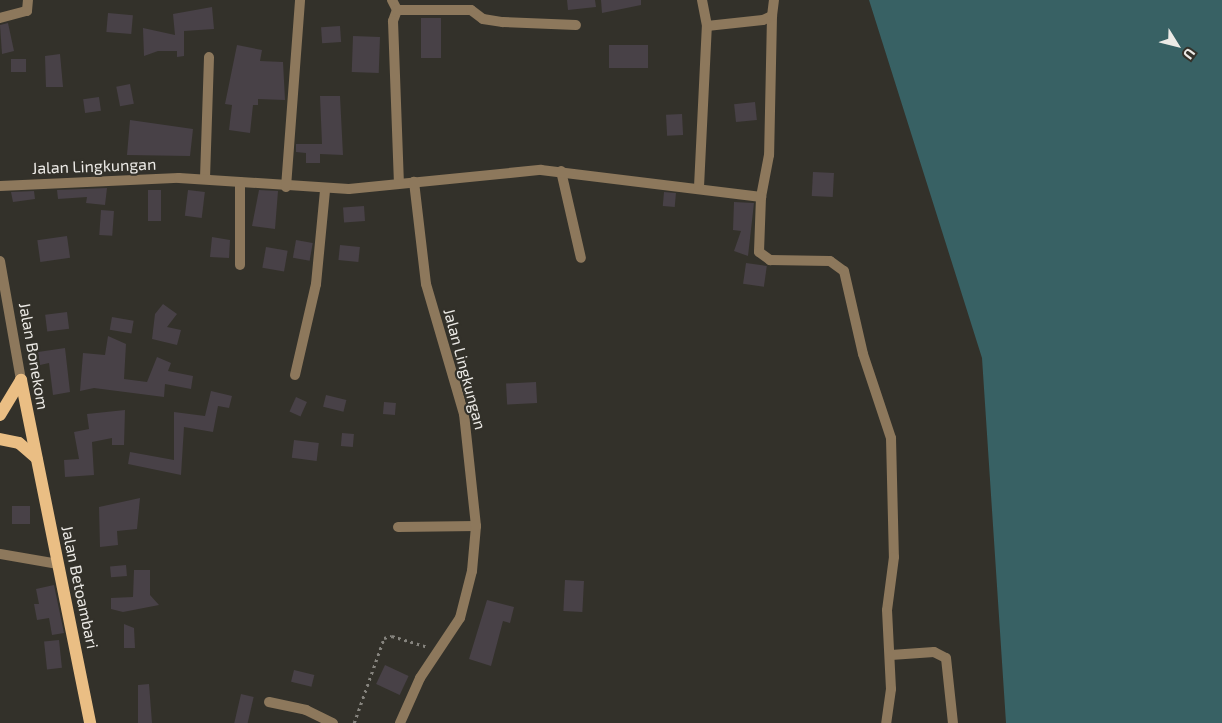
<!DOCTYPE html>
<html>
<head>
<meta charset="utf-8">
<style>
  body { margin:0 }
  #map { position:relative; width:1222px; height:723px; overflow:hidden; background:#33312a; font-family:"Exo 2",sans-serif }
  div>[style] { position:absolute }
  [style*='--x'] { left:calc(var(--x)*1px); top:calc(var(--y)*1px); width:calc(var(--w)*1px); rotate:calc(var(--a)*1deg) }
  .water>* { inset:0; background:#386164 }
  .building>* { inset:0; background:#484147; transform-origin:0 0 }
  .path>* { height:2.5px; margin-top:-1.25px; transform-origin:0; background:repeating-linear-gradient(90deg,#86847e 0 2.5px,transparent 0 6.5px) }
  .street>* { height:10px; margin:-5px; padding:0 5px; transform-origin:5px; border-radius:5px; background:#8d785c }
  .primary>* { height:12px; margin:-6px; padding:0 6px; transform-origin:6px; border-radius:6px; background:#eabe84 }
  span { translate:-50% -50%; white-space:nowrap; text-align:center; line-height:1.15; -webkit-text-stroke:4.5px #33312a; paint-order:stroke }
  .street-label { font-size:16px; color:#eceae6 }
  .north { position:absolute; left:1152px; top:20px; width:50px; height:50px; -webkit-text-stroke:4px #33312a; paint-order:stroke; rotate:126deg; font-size:14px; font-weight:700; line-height:20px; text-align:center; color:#eceae6 }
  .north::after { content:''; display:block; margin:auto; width:18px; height:22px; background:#eceae6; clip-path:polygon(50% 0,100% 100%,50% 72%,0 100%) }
</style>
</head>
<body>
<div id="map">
  <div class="water">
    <i style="clip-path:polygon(869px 0,1222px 0,1222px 723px,1006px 723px,982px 358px)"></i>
  </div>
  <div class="building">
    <i style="clip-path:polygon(567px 0,595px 0,596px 7px,568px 10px)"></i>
    <i style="clip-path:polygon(601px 0,641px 0,641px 5px,602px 13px)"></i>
    <i style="clip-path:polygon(212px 7px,214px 29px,184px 31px,184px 56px,177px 57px,177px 51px,158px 51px,144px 56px,143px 28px,175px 35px,173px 14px)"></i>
    <i style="left:108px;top:13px;width:25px;height:19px;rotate:5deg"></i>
    <i style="left:421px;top:18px;width:20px;height:40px"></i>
    <i style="clip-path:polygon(8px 23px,14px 51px,2px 54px,0 25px)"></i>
    <i style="left:340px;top:26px;width:16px;height:19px;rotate:86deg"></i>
    <i style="left:353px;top:36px;width:27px;height:36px;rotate:2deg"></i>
    <i style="clip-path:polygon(237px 45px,262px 50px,260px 61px,283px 62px,285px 100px,258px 99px,258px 105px,253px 105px,250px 133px,229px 130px,232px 105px,225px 104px)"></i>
    <i style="left:609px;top:45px;width:39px;height:23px"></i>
    <i style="clip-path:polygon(60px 54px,63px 87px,46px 87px,45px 56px)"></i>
    <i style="left:11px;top:59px;width:15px;height:13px"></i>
    <i style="left:130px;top:84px;width:20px;height:14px;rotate:79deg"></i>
    <i style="clip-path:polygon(320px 96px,340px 96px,343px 155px,320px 154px,320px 163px,306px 163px,306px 153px,296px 152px,296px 144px,322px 144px)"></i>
    <i style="left:99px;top:97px;width:14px;height:16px;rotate:82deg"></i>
    <i style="left:755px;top:102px;width:18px;height:21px;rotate:84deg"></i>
    <i style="left:682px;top:114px;width:21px;height:16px;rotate:87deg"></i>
    <i style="clip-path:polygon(130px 120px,193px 129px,190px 156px,127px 155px)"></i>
    <i style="left:813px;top:172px;width:21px;height:24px;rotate:3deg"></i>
    <i style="clip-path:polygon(107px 188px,105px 205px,86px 203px,87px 197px,58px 199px,57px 190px)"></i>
    <i style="left:148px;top:190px;width:13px;height:31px"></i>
    <i style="left:188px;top:190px;width:17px;height:26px;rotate:7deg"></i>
    <i style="clip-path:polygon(259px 190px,278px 191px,275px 229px,252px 226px)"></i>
    <i style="clip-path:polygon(34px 191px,35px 199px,13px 202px,11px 192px)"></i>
    <i style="left:664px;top:192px;width:12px;height:14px;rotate:5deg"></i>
    <i style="clip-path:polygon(734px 202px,754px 203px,748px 256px,734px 251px,741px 231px,733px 230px)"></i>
    <i style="left:364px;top:206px;width:15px;height:21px;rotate:86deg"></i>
    <i style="left:101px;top:210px;width:13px;height:25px;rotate:4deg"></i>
    <i style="left:67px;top:236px;width:22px;height:30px;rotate:82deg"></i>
    <i style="clip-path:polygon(212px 237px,230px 240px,229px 258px,210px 257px)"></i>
    <i style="left:296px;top:240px;width:17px;height:18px;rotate:10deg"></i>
    <i style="left:340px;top:245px;width:20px;height:15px;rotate:6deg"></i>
    <i style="left:266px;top:247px;width:22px;height:21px;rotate:10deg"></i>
    <i style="left:746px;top:263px;width:21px;height:21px;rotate:8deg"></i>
    <i style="clip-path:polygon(163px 304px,177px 314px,167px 327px,181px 330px,177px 345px,152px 339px,155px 314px)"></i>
    <i style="left:67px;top:312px;width:17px;height:22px;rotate:83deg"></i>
    <i style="left:112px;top:317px;width:22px;height:13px;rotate:10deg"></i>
    <i style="clip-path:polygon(108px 336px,126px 344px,124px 379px,147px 382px,157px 357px,171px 363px,168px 371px,193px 376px,191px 389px,165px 384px,164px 397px,94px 388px,80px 391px,83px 353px,105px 355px)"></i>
    <i style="clip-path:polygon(65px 348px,70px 392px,53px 395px,49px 363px,40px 365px,38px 352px)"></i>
    <i style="left:536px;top:382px;width:21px;height:30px;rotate:87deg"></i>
    <i style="clip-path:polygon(211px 391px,232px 396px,229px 408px,218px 406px,213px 432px,184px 427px,181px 475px,128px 464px,130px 452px,174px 460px,174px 412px,205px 416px)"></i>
    <i style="left:326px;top:395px;width:21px;height:12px;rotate:14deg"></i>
    <i style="left:296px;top:397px;width:12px;height:16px;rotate:24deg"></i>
    <i style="left:384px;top:402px;width:12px;height:12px;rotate:5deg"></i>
    <i style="clip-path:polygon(125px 410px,124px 445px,112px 445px,112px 438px,92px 442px,94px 475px,65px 477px,64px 460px,79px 459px,74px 432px,89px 429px,87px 414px)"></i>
    <i style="left:342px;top:433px;width:12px;height:13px;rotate:5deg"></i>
    <i style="left:294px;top:440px;width:25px;height:18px;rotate:7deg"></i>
    <i style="clip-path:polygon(140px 498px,137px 529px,117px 531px,118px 545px,100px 547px,99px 507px)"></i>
    <i style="left:12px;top:506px;width:18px;height:18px"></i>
    <i style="left:126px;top:565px;width:11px;height:16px;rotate:85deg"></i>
    <i style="clip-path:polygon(134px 570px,150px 570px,150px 595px,159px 605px,123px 612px,111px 609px,111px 598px,133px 597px)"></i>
    <i style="left:565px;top:580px;width:19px;height:31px;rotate:3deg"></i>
    <i style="clip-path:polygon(54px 585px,64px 633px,52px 635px,49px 618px,37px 620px,34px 604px,39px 604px,36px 589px)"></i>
    <i style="clip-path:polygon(487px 600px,514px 607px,510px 623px,503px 621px,491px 666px,469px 659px)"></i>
    <i style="clip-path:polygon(124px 624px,134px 628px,135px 648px,124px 648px)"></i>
    <i style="left:59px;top:640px;width:28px;height:15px;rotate:84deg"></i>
    <i style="left:385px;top:665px;width:26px;height:21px;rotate:25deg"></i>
    <i style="left:294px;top:670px;width:21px;height:12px;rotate:14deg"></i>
    <i style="clip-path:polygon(149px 684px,152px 723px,138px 723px,138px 685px)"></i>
    <i style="left:241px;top:694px;width:13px;height:30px;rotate:13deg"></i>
  </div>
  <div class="path">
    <i style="--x:354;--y:723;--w:90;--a:-70.6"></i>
    <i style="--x:384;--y:638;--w:8;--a:-14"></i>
    <i style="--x:392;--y:636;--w:38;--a:17"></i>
  </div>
  <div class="street">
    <i style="--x:392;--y:0;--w:11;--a:63"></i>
    <i style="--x:397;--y:10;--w:12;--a:110"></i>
    <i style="--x:393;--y:21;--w:162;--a:87.9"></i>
    <i style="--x:702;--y:0;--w:26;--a:79"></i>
    <i style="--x:397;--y:10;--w:74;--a:0"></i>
    <i style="--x:471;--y:10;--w:15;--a:37"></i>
    <i style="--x:483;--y:19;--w:20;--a:9"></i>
    <i style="--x:503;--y:22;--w:73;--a:2.4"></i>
    <i style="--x:772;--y:16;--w:139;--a:91.2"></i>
    <i style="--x:769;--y:155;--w:43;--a:100.8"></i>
    <i style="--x:761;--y:197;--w:55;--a:92.1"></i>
    <i style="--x:759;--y:252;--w:14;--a:36"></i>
    <i style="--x:770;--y:260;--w:60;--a:1"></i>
    <i style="--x:830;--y:261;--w:17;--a:36"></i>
    <i style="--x:844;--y:271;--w:85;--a:77.1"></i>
    <i style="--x:863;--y:354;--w:89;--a:71.6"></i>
    <i style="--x:891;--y:438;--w:119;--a:88.6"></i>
    <i style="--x:894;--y:557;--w:53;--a:97.5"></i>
    <i style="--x:887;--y:610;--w:79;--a:87.1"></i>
    <i style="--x:891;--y:689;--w:34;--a:98"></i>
    <i style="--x:0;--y:18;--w:28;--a:-15"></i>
    <i style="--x:27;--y:11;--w:11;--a:-85"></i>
    <i style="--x:561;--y:171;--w:89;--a:77.1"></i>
    <i style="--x:205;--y:178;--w:121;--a:-88.1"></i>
    <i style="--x:240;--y:182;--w:83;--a:90"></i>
    <i style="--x:0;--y:186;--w:179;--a:-2.6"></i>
    <i style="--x:179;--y:178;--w:170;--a:3.7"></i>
    <i style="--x:349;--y:189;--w:193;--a:-5.7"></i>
    <i style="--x:541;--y:170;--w:222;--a:7"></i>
    <i style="--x:286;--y:187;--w:188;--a:-85.7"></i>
    <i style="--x:699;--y:187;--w:161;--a:-87.2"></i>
    <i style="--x:707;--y:26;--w:56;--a:-6.1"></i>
    <i style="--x:763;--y:20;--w:10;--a:-24"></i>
    <i style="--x:772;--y:16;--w:16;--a:-83"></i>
    <i style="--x:0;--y:261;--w:121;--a:80"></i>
    <i style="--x:295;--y:375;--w:93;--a:-77"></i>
    <i style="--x:316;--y:284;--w:94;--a:-84.5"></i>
    <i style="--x:398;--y:527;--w:78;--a:-0.7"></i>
    <i style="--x:0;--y:554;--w:59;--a:9.8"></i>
    <i style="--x:891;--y:655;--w:43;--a:-4"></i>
    <i style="--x:934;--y:652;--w:13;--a:27"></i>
    <i style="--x:946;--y:658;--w:65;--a:83.9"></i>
    <i style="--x:269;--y:702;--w:38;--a:12"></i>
    <i style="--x:306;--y:710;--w:30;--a:26"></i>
    <i style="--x:400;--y:723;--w:49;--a:-66"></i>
    <i style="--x:420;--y:678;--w:72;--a:-56.3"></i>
    <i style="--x:460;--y:618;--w:49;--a:-75.7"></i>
    <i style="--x:472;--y:571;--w:45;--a:-84.9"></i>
    <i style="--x:476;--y:526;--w:113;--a:-96.1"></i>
    <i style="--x:464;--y:414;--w:135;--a:-106.3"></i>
    <i style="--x:426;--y:284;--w:103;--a:-96.7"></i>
  </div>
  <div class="primary">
    <i style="--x:21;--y:380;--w:350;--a:78.6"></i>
    <i style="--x:0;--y:415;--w:41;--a:-59"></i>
    <i style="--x:0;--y:439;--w:19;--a:12"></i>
    <i style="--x:19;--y:443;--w:23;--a:41"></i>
  </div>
  <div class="street-label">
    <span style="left:94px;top:166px;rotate:-2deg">Jalan Lingkungan</span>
    <span style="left:34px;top:356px;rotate:80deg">Jalan Bonekom</span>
    <span style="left:465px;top:369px;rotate:75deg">Jalan Lingkungan</span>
    <span style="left:80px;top:587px;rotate:78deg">Jalan Betoambari</span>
  </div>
  <div class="north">U</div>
</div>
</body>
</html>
